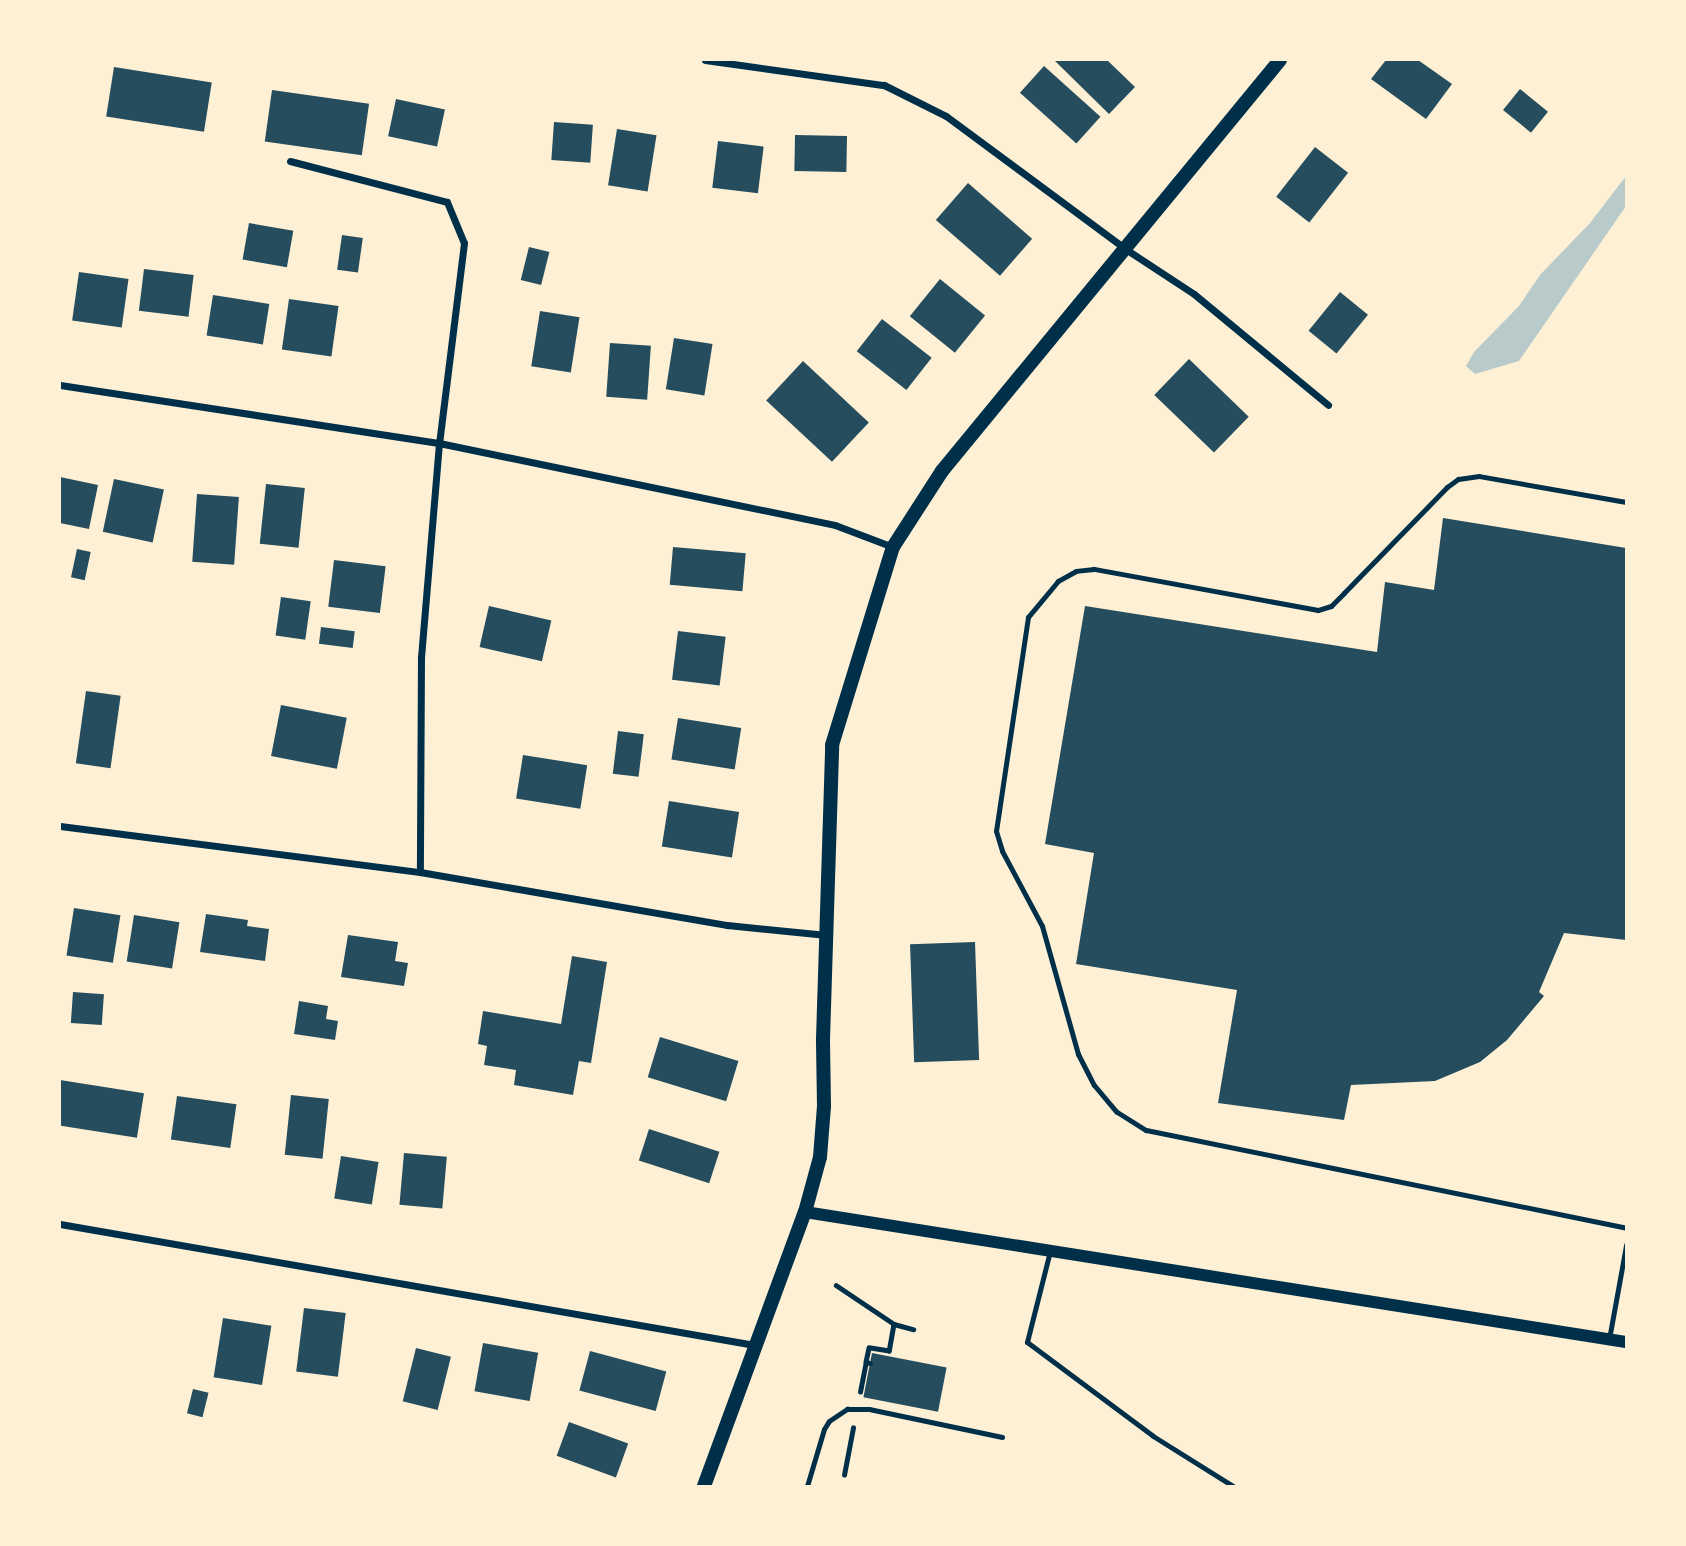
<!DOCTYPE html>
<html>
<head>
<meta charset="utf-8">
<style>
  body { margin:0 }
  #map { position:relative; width:1686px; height:1546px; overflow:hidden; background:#fdf0d5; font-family:Raleway,sans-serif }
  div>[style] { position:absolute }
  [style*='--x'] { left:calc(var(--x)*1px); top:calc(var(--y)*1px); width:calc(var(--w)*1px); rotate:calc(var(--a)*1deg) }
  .green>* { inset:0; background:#b9caca }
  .building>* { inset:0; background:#264d5e; transform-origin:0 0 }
  .path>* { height:4.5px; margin:-2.25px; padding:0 2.25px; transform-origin:2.25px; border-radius:2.25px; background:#003049 }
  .service>* { height:5px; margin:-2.5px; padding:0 2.5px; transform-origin:2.5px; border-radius:2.5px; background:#003049 }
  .minor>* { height:7px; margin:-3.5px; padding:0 3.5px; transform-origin:3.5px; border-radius:3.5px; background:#003049 }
  .tertiary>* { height:12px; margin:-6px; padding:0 6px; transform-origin:6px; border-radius:6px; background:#003049 }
  .secondary>* { height:14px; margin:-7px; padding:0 7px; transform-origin:7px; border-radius:7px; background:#003049 }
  span { translate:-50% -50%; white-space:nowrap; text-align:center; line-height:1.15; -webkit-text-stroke:6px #fdf0d5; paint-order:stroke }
  .frame { position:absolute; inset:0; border:61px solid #fdf0d5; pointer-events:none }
</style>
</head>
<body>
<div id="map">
  <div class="green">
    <i style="clip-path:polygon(1626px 176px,1626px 206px,1519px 361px,1475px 374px,1466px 366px,1474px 352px,1519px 306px,1540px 275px,1590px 223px)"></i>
  </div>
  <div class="building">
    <i style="clip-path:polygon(1054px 60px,1107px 60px,1135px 87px,1109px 114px)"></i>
    <i style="clip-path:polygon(1386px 60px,1418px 60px,1452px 84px,1426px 119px,1371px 79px)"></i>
    <i style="left:1044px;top:66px;width:76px;height:36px;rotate:42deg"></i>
    <i style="left:114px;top:67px;width:99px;height:50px;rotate:9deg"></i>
    <i style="left:1520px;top:89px;width:36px;height:27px;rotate:39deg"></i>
    <i style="left:272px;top:90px;width:98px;height:52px;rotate:8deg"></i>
    <i style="left:396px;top:99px;width:50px;height:38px;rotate:12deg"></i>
    <i style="left:554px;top:122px;width:39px;height:38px;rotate:4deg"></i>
    <i style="left:617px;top:129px;width:40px;height:57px;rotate:9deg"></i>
    <i style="left:795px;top:135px;width:52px;height:36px;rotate:1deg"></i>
    <i style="left:718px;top:141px;width:46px;height:47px;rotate:7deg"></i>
    <i style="left:1315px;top:147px;width:42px;height:63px;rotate:38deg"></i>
    <i style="left:968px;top:183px;width:85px;height:49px;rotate:41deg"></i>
    <i style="left:249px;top:223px;width:45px;height:37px;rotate:10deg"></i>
    <i style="left:342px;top:235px;width:21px;height:35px;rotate:8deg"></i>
    <i style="left:529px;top:247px;width:21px;height:34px;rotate:14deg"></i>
    <i style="left:144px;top:269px;width:50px;height:42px;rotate:7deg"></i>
    <i style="left:79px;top:272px;width:50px;height:49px;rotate:8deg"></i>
    <i style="left:940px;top:279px;width:58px;height:48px;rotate:39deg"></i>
    <i style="left:1340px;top:292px;width:36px;height:50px;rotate:39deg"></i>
    <i style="left:213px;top:295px;width:57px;height:41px;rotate:9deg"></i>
    <i style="left:289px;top:299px;width:50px;height:51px;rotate:8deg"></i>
    <i style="left:540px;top:311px;width:40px;height:56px;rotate:9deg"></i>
    <i style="left:882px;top:319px;width:63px;height:41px;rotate:38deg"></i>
    <i style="left:674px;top:338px;width:39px;height:52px;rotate:9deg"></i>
    <i style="left:610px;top:343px;width:41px;height:54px;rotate:4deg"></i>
    <i style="left:1189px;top:359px;width:83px;height:50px;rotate:44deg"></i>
    <i style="left:803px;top:361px;width:90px;height:54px;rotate:43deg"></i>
    <i style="clip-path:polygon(60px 477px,98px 485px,89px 529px,60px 523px)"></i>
    <i style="left:114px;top:479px;width:51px;height:54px;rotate:12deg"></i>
    <i style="left:266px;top:484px;width:39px;height:60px;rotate:6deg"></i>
    <i style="left:197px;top:494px;width:42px;height:68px;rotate:4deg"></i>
    <i style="clip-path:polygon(1443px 518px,1626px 548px,1626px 940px,1564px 933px,1539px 992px,1544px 996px,1507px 1040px,1480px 1062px,1435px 1081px,1351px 1085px,1344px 1120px,1218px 1103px,1237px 990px,1076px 964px,1094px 853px,1045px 844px,1085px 606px,1377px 652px,1385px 582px,1434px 590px)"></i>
    <i style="left:673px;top:547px;width:73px;height:38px;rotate:5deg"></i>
    <i style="left:77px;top:549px;width:14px;height:29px;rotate:12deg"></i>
    <i style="left:334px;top:560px;width:52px;height:47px;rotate:7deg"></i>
    <i style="left:281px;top:597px;width:30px;height:39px;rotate:8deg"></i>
    <i style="left:489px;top:606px;width:64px;height:42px;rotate:13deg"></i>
    <i style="left:321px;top:627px;width:34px;height:17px;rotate:7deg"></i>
    <i style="left:678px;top:631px;width:48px;height:49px;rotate:7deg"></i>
    <i style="left:86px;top:691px;width:35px;height:73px;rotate:8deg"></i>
    <i style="left:281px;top:705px;width:67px;height:52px;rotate:11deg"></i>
    <i style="left:678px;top:718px;width:64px;height:42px;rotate:9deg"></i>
    <i style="left:618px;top:731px;width:26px;height:43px;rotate:7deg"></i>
    <i style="left:523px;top:755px;width:65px;height:44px;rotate:9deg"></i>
    <i style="left:669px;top:801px;width:71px;height:46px;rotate:9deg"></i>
    <i style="left:74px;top:908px;width:47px;height:48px;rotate:9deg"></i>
    <i style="clip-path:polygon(206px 914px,248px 920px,247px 926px,269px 929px,265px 961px,200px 952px)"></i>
    <i style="left:134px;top:915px;width:46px;height:47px;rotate:9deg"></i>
    <i style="clip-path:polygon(348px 935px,398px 942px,395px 961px,408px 963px,404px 986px,341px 977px)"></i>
    <i style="left:975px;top:942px;width:118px;height:65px;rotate:88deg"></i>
    <i style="clip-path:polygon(572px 956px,607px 962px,591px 1063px,579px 1061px,573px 1095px,514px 1085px,516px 1070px,484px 1065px,487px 1046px,478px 1044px,483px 1011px,561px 1024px)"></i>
    <i style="left:73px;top:992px;width:31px;height:31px;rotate:4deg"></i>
    <i style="clip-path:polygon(299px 1001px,328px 1006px,326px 1019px,338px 1021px,335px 1040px,294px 1034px)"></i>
    <i style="left:660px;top:1037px;width:82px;height:42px;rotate:17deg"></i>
    <i style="left:60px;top:1080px;width:85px;height:45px;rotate:9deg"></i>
    <i style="left:291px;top:1095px;width:38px;height:60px;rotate:6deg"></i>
    <i style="left:177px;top:1096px;width:60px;height:44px;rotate:8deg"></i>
    <i style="left:649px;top:1129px;width:74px;height:33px;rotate:18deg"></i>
    <i style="left:404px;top:1153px;width:43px;height:52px;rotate:5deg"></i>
    <i style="left:341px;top:1156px;width:38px;height:43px;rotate:9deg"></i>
    <i style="left:304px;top:1308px;width:42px;height:64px;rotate:7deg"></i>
    <i style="left:223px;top:1318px;width:49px;height:60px;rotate:9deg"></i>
    <i style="left:483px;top:1343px;width:56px;height:49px;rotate:10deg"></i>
    <i style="left:416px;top:1348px;width:36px;height:55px;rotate:14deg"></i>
    <i style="left:590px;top:1351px;width:79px;height:41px;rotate:15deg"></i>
    <i style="left:872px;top:1353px;width:76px;height:45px;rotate:11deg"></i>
    <i style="left:193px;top:1389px;width:16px;height:25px;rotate:14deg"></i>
    <i style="left:569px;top:1422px;width:63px;height:36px;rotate:20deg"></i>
  </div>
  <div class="path">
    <i style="--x:836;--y:1285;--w:70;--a:33.9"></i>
    <i style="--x:894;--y:1324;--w:27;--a:100"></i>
    <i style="--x:889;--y:1351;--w:20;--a:-171"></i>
    <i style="--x:869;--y:1348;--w:14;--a:102"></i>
    <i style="--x:866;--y:1362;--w:4;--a:14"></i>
    <i style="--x:894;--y:1324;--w:20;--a:15"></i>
    <i style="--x:860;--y:1392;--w:31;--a:-79"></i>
    <i style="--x:844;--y:1475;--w:48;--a:-79.2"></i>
  </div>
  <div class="service">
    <i style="--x:1626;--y:502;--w:149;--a:-170"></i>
    <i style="--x:1479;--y:476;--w:21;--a:172"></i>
    <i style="--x:1458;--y:479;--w:14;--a:144"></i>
    <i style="--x:1447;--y:487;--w:148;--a:134.2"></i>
    <i style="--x:1344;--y:593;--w:18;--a:135"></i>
    <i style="--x:1331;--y:606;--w:14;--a:163"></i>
    <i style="--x:1318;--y:610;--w:228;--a:-169.6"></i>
    <i style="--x:1094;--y:569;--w:18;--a:174"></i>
    <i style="--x:1076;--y:571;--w:21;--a:151"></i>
    <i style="--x:1058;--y:581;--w:47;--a:129.8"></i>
    <i style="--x:1028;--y:617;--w:216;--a:98.5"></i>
    <i style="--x:996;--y:831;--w:21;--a:73"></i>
    <i style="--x:1002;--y:851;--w:85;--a:61.9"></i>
    <i style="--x:1042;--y:926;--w:133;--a:74.3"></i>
    <i style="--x:1078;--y:1054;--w:35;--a:63"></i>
    <i style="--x:1094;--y:1085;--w:35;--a:50"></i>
    <i style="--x:1117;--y:1112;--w:34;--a:32"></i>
    <i style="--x:1146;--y:1130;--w:490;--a:11.5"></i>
    <i style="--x:1050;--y:1251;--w:94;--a:104.2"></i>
    <i style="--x:1027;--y:1342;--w:157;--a:36.7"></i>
    <i style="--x:1153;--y:1436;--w:94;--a:32"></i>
    <i style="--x:1609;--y:1339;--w:96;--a:-79.7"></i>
    <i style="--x:807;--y:1486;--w:59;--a:-73.4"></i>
    <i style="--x:824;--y:1429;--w:9;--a:-58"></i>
    <i style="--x:829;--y:1421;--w:22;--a:-34"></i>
    <i style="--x:847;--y:1409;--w:22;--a:0"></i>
    <i style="--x:869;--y:1409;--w:136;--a:11.9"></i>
  </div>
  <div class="minor">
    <i style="--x:705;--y:60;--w:181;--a:8"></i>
    <i style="--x:884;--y:85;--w:69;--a:26.6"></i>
    <i style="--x:946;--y:116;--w:225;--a:36.5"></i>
    <i style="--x:1127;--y:250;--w:80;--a:33.3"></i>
    <i style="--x:1194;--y:294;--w:174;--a:39.6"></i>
    <i style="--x:290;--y:161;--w:162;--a:14.6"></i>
    <i style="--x:447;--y:202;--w:44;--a:67.5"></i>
    <i style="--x:464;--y:243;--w:202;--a:97.1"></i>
    <i style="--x:439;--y:443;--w:215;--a:94.8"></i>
    <i style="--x:421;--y:657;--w:215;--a:90.3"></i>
    <i style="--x:60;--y:385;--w:383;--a:8.7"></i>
    <i style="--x:439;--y:443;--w:404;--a:11.7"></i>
    <i style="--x:835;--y:525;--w:62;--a:20.8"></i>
    <i style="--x:60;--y:826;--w:363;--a:7.3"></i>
    <i style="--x:420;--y:872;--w:312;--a:9.8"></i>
    <i style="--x:727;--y:925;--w:100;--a:5.8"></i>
    <i style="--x:60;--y:1224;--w:705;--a:9.88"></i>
  </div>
  <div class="tertiary">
    <i style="--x:805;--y:1212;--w:831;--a:9"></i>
  </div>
  <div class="secondary">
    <i style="--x:704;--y:1486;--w:292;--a:-69.8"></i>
    <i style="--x:805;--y:1212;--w:57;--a:-74.7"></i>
    <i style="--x:820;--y:1157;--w:51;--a:-85.5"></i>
    <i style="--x:824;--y:1106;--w:67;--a:-90.9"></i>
    <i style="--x:823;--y:1039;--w:294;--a:-88.2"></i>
    <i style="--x:832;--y:745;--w:207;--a:-72.9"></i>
    <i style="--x:893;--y:547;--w:90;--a:-57.2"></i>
    <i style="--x:942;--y:471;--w:532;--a:-50.57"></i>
  </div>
  <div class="frame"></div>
</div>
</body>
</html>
